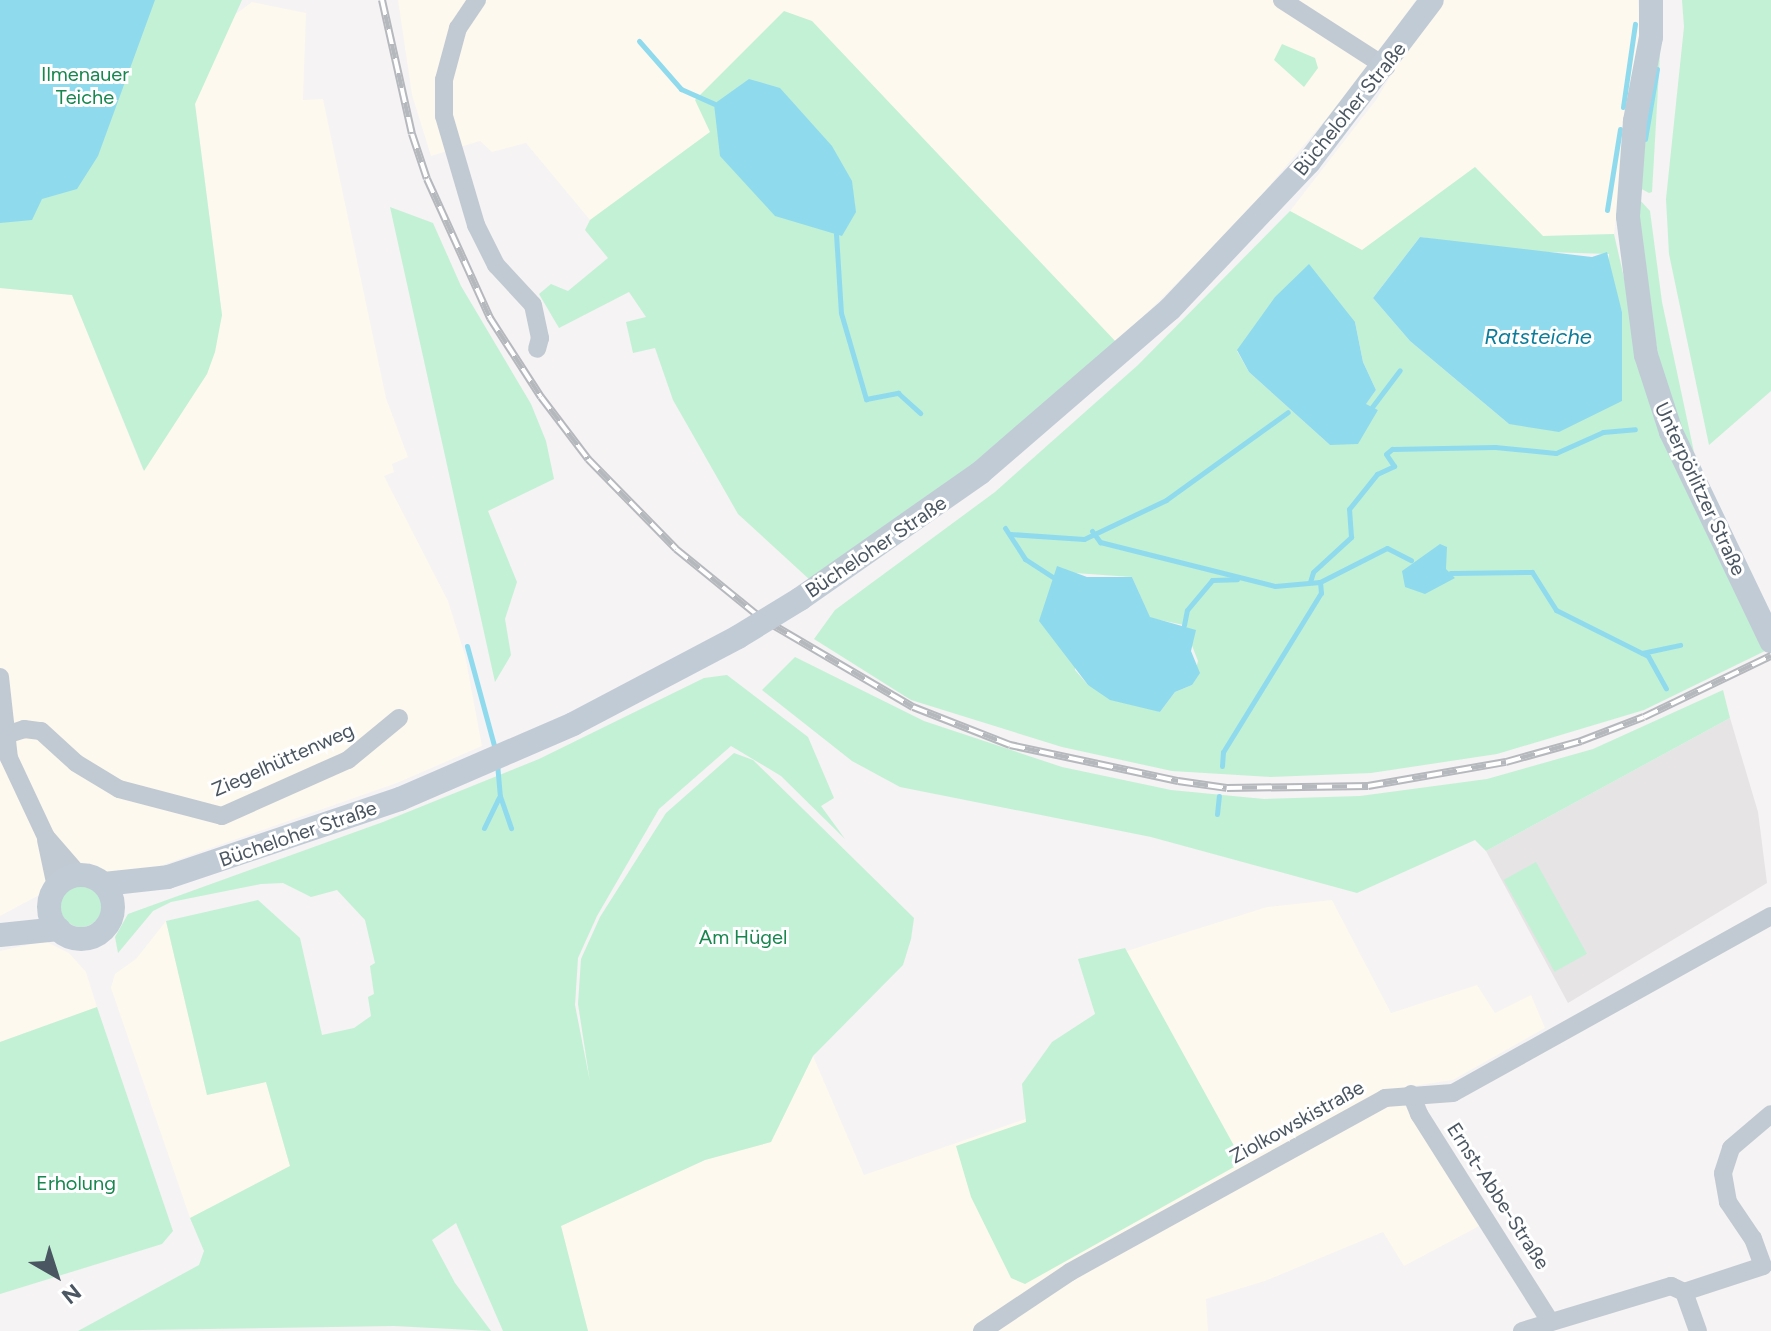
<!DOCTYPE html>
<html>
<head>
<meta charset="utf-8">
<style>
  body { margin:0 }
  #map { position:relative; width:1771px; height:1331px; overflow:hidden; background:#f5f3f3; font-family:Figtree,sans-serif }
  div>[style] { position:absolute }
  [style*='--x'] { left:calc(var(--x)*1px); top:calc(var(--y)*1px); width:calc(var(--w)*1px); rotate:calc(var(--a)*1deg) }
  .commercial>* { inset:0; background:#fdf9ef }
  .education>* { inset:0; background:#e6e4e5 }
  .green>* { inset:0; background:#c3f1d5; transform-origin:0 0 }
  .round { border-radius:50% }
  .water>* { inset:0; background:#90daee }
  .stream>* { height:5px; margin:-2.5px; padding:0 2.5px; transform-origin:2.5px; border-radius:2.5px; background:#90daee }
  .street>* { height:18px; margin:-9px; padding:0 9px; transform-origin:9px; border-radius:9px; background:#c1cad2 }
  .secondary>* { height:24px; margin:-12px; padding:0 12px; transform-origin:12px; border-radius:12px; background:#c1cbd6 }
  .secondary>.ring { margin:-12px; padding:0; box-sizing:content-box; background:none; border:24px solid #c1cbd6; border-radius:50% }
  .rail>* { height:8px; margin-top:-4px; transform-origin:0; background:repeating-linear-gradient(90deg,#fff 0 15px,#b5b8bd 0 30px); box-sizing:border-box; border-block:2px solid #b5b8bd }
  .secondary-bridge>* { height:24px; margin:-12px; padding:0 12px; transform-origin:12px; border-radius:12px; background:#c1cbd6 }
  span { translate:-50% -50%; white-space:nowrap; text-align:center; line-height:1.15; -webkit-text-stroke:6px #fff; paint-order:stroke }
  .park-label { font-size:20px; color:#17864f }
  .street-label { font-size:20px; color:#4a5661 }
  .water-label { font-size:22px; color:#0c7c9b; font-style:italic }
  .north { position:absolute; left:16px; top:1235px; width:80px; height:80px; -webkit-text-stroke:6px #fff; paint-order:stroke; rotate:141deg; font-size:22px; font-weight:700; line-height:32px; text-align:center; color:#4a5661 }
  .north::after { content:''; display:block; margin:auto; width:28px; height:36px; background:#4a5661; clip-path:polygon(50% 0,100% 100%,50% 72%,0 100%) }
</style>
</head>
<body>
<div id="map">
  <div class="commercial">
    <i style="clip-path:polygon(398px 0,1416px 0,1356px 84px,1242px 218px,1117px 343px,812px 21px,710px 132px,590px 220px,526px 143px,492px 152px,480px 141px,431px 156px,412px 95px)"></i>
    <i style="clip-path:polygon(1437px 0,1638px 0,1640px 27px,1614px 234px,1543px 236px,1475px 167px,1362px 250px,1290px 211px,1376px 100px)"></i>
    <i style="clip-path:polygon(252px 2px,306px 13px,303px 100px,323px 99px,386px 398px,408px 457px,392px 464px,394px 472px,384px 476px,448px 601px,465px 655px,482px 746px,397px 783px,154px 868px,103px 875px,87px 864px,57px 874px,45px 892px,0 916px,0 288px,72px 295px,143px 470px,207px 374px,222px 315px,195px 103px,233px 16px)"></i>
    <i style="clip-path:polygon(1332px 900px,1391px 1013px,1477px 985px,1495px 1013px,1531px 995px,1545px 1028px,1453px 1080px,1394px 1089px,1483px 1224px,1404px 1266px,1383px 1232px,1265px 1281px,1206px 1299px,1208px 1331px,588px 1331px,561px 1226px,705px 1160px,771px 1142px,813px 1056px,864px 1175px,1025px 1119px,1025px 1089px,1095px 1015px,1082px 965px,1267px 907px)"></i>
    <i style="clip-path:polygon(166px 921px,207px 1095px,266px 1082px,290px 1166px,190px 1218px,111px 988px,115px 974px,136px 959px)"></i>
    <i style="clip-path:polygon(45px 941px,69px 953px,86px 972px,97px 1007px,0 1042px,0 951px)"></i>
  </div>
  <div class="education">
    <i style="clip-path:polygon(1730px 718px,1758px 812px,1767px 883px,1568px 1003px,1486px 851px)"></i>
  </div>
  <div class="green">
    <i style="clip-path:polygon(0 0,242px 0,195px 104px,222px 315px,215px 352px,207px 374px,144px 471px,72px 295px,0 288px)"></i>
    <i style="clip-path:polygon(1682px 0,1771px 0,1771px 391px,1709px 445px,1669px 254px,1666px 199px,1684px 27px)"></i>
    <i style="clip-path:polygon(784px 11px,812px 21px,1117px 343px,970px 466px,810px 580px,738px 514px,673px 400px,655px 348px,633px 353px,626px 322px,646px 317px,629px 292px,559px 328px,539px 294px,551px 284px,568px 291px,608px 258px,585px 230px,590px 220px,710px 132px,695px 100px)"></i>
    <i style="clip-path:polygon(1661px 36px,1652px 192px,1649px 193px,1636px 186px)"></i>
    <i style="clip-path:polygon(1282px 44px,1315px 58px,1318px 68px,1304px 87px,1274px 60px)"></i>
    <i style="clip-path:polygon(evenodd,1475px 167px,1543px 236px,1614px 234px,1659px 431px,1767px 650px,1644px 710px,1497px 754px,1371px 773px,1271px 777px,1172px 771px,1062px 747px,911px 700px,814px 639px,835px 610px,995px 492px,1138px 365px,1290px 211px,1362px 250px,1475px 167px,1420px 237px,1513px 251px,1609px 254px,1608px 269px,1622px 312px,1622px 401px,1509px 424px,1410px 341px,1373px 298px,1420px 237px,1475px 167px,1355px 322px,1363px 362px,1376px 390px,1365px 405px,1378px 410px,1330px 445px,1249px 372px,1237px 351px,1355px 322px,1475px 167px,1075px 573px,1132px 577px,1150px 618px,1184px 625px,1198px 661px,1192px 685px,1175px 692px,1160px 712px,1088px 685px,1075px 670px,1075px 573px)"></i>
    <i style="clip-path:polygon(1639px 199px,1650px 211px,1662px 302px,1694px 452px,1667px 404px,1638px 242px)"></i>
    <i style="clip-path:polygon(390px 207px,433px 223px,461px 286px,531px 404px,546px 441px,554px 479px,488px 511px,517px 582px,505px 619px,511px 655px,495px 682px)"></i>
    <i style="clip-path:polygon(795px 657px,924px 721px,1062px 767px,1171px 790px,1264px 799px,1360px 796px,1487px 779px,1593px 749px,1723px 690px,1730px 718px,1486px 851px,1475px 840px,1357px 893px,1151px 837px,900px 787px,852px 761px,762px 690px)"></i>
    <i style="clip-path:polygon(727px 675px,808px 737px,834px 798px,821px 806px,845px 839px,781px 776px,731px 746px,659px 809px,597px 916px,578px 958px,575px 1005px,590px 1082px,578px 1004px,581px 959px,600px 917px,666px 813px,734px 753px,753px 760px,914px 918px,911px 939px,903px 965px,813px 1056px,771px 1142px,705px 1160px,561px 1226px,588px 1331px,503px 1331px,456px 1223px,432px 1240px,455px 1283px,491px 1331px,394px 1326px,78px 1331px,199px 1265px,204px 1251px,190px 1218px,290px 1166px,266px 1082px,207px 1095px,166px 921px,258px 900px,300px 938px,322px 1035px,354px 1028px,371px 1016px,368px 997px,374px 994px,370px 966px,375px 963px,365px 920px,337px 890px,311px 897px,283px 883px,261px 884px,171px 902px,153px 911px,118px 953px,115px 937px,128px 914px,383px 822px,539px 759px,704px 678px)"></i>
    <i style="left:1536px;top:862px;width:105px;height:37px;rotate:61deg"></i>
    <i class="round" style="left:60px;top:885px;width:42px;height:42px"></i>
    <i style="clip-path:polygon(1125px 948px,1243px 1162px,1025px 1284px,1011px 1278px,971px 1197px,956px 1146px,1026px 1122px,1022px 1084px,1052px 1042px,1095px 1014px,1078px 959px)"></i>
    <i style="clip-path:polygon(97px 1007px,173px 1231px,162px 1244px,0 1294px,0 1042px)"></i>
  </div>
  <div class="water">
    <i style="clip-path:polygon(0 0,155px 0,98px 156px,77px 189px,42px 199px,32px 220px,0 223px)"></i>
    <i style="clip-path:polygon(749px 79px,780px 88px,832px 146px,852px 181px,856px 212px,842px 236px,775px 216px,720px 156px,714px 104px)"></i>
    <i style="clip-path:polygon(1420px 237px,1592px 257px,1607px 252px,1622px 312px,1622px 401px,1559px 432px,1509px 424px,1410px 341px,1373px 298px)"></i>
    <i style="clip-path:polygon(1309px 264px,1355px 322px,1363px 362px,1376px 390px,1366px 404px,1378px 410px,1358px 444px,1330px 445px,1249px 372px,1237px 350px,1275px 297px)"></i>
    <i style="clip-path:polygon(1440px 544px,1447px 547px,1446px 569px,1455px 578px,1425px 594px,1405px 587px,1402px 571px)"></i>
    <i style="clip-path:polygon(1057px 566px,1087px 577px,1132px 577px,1150px 617px,1196px 630px,1191px 651px,1200px 673px,1192px 685px,1175px 692px,1160px 712px,1110px 700px,1088px 685px,1039px 621px)"></i>
  </div>
  <div class="stream">
    <i style="--x:639;--y:41;--w:64;--a:48.8"></i>
    <i style="--x:681;--y:89;--w:36;--a:24"></i>
    <i style="--x:1623;--y:107;--w:84;--a:-81.8"></i>
    <i style="--x:1645;--y:139;--w:71;--a:-80.3"></i>
    <i style="--x:1607;--y:210;--w:82;--a:-80.9"></i>
    <i style="--x:836;--y:234;--w:79;--a:86.4"></i>
    <i style="--x:841;--y:313;--w:90;--a:73.8"></i>
    <i style="--x:866;--y:399;--w:33;--a:-11"></i>
    <i style="--x:898;--y:393;--w:30;--a:42"></i>
    <i style="--x:1372;--y:407;--w:46;--a:-52.9"></i>
    <i style="--x:1005;--y:528;--w:37;--a:57"></i>
    <i style="--x:1025;--y:559;--w:33;--a:33"></i>
    <i style="--x:1092;--y:531;--w:14;--a:54"></i>
    <i style="--x:1100;--y:542;--w:180;--a:14.1"></i>
    <i style="--x:1275;--y:586;--w:45;--a:-5.1"></i>
    <i style="--x:1320;--y:582;--w:75;--a:-26.9"></i>
    <i style="--x:1387;--y:548;--w:27;--a:27"></i>
    <i style="--x:1010;--y:534;--w:74;--a:3.9"></i>
    <i style="--x:1084;--y:539;--w:91;--a:-25.4"></i>
    <i style="--x:1166;--y:500;--w:150;--a:-35.8"></i>
    <i style="--x:1450;--y:573;--w:82;--a:-0.7"></i>
    <i style="--x:1532;--y:572;--w:45;--a:57.7"></i>
    <i style="--x:1556;--y:610;--w:103;--a:26.6"></i>
    <i style="--x:1648;--y:656;--w:37;--a:61"></i>
    <i style="--x:1310;--y:582;--w:10;--a:-73"></i>
    <i style="--x:1313;--y:572;--w:52;--a:-42.6"></i>
    <i style="--x:1351;--y:537;--w:28;--a:-94"></i>
    <i style="--x:1349;--y:509;--w:45;--a:-51.3"></i>
    <i style="--x:1377;--y:474;--w:19;--a:-25"></i>
    <i style="--x:1394;--y:466;--w:14;--a:-124"></i>
    <i style="--x:1386;--y:454;--w:8;--a:-40"></i>
    <i style="--x:1392;--y:449;--w:103;--a:-1.1"></i>
    <i style="--x:1495;--y:447;--w:61;--a:5.6"></i>
    <i style="--x:1556;--y:453;--w:51;--a:-24.1"></i>
    <i style="--x:1603;--y:432;--w:32;--a:-5"></i>
    <i style="--x:1184;--y:625;--w:15;--a:-79"></i>
    <i style="--x:1187;--y:610;--w:39;--a:-50"></i>
    <i style="--x:1212;--y:580;--w:25;--a:-2"></i>
    <i style="--x:467;--y:646;--w:107;--a:74.8"></i>
    <i style="--x:1642;--y:653;--w:39;--a:-12"></i>
    <i style="--x:497;--y:763;--w:33;--a:85"></i>
    <i style="--x:500;--y:796;--w:34;--a:71"></i>
    <i style="--x:1222;--y:766;--w:14;--a:-86"></i>
    <i style="--x:1223;--y:752;--w:187;--a:-58.4"></i>
    <i style="--x:1321;--y:593;--w:11;--a:-95"></i>
    <i style="--x:1217;--y:814;--w:18;--a:-84"></i>
    <i style="--x:484;--y:828;--w:34;--a:-64"></i>
  </div>
  <div class="street">
    <i style="--x:477;--y:0;--w:34;--a:124"></i>
    <i style="--x:458;--y:28;--w:54;--a:105.1"></i>
    <i style="--x:444;--y:80;--w:36;--a:90"></i>
    <i style="--x:444;--y:116;--w:114;--a:73.6"></i>
    <i style="--x:476;--y:225;--w:45;--a:63.4"></i>
    <i style="--x:496;--y:265;--w:54;--a:47.2"></i>
    <i style="--x:533;--y:305;--w:34;--a:78"></i>
    <i style="--x:540;--y:338;--w:11;--a:105"></i>
    <i style="--x:1282;--y:0;--w:124;--a:32.8"></i>
    <i style="--x:0;--y:677;--w:81;--a:83.7"></i>
    <i style="--x:9;--y:758;--w:87;--a:64.9"></i>
    <i style="--x:46;--y:837;--w:50;--a:49"></i>
    <i style="--x:6;--y:735;--w:19;--a:-18"></i>
    <i style="--x:24;--y:729;--w:17;--a:7"></i>
    <i style="--x:41;--y:731;--w:47;--a:42.4"></i>
    <i style="--x:76;--y:763;--w:50;--a:31.2"></i>
    <i style="--x:119;--y:789;--w:106;--a:14.7"></i>
    <i style="--x:222;--y:816;--w:138;--a:-24"></i>
    <i style="--x:348;--y:760;--w:66;--a:-39.5"></i>
    <i style="--x:46;--y:840;--w:48;--a:78"></i>
    <i style="--x:1411;--y:1094;--w:22;--a:68"></i>
    <i style="--x:1419;--y:1114;--w:245;--a:57.7"></i>
    <i style="--x:1684;--y:1292;--w:83;--a:-18.2"></i>
    <i style="--x:1763;--y:1266;--w:29;--a:-110"></i>
    <i style="--x:1753;--y:1239;--w:45;--a:-124"></i>
    <i style="--x:1728;--y:1202;--w:29;--a:-100"></i>
    <i style="--x:1723;--y:1173;--w:26;--a:-72"></i>
    <i style="--x:1731;--y:1148;--w:52;--a:-40.4"></i>
    <i style="--x:982;--y:1331;--w:106;--a:-33.8"></i>
    <i style="--x:1070;--y:1272;--w:360;--a:-28.9"></i>
    <i style="--x:1385;--y:1098;--w:68;--a:-4.2"></i>
    <i style="--x:1453;--y:1093;--w:364;--a:-29.1"></i>
    <i style="--x:1522;--y:1331;--w:156;--a:-16.8"></i>
    <i style="--x:1671;--y:1286;--w:14;--a:25"></i>
    <i style="--x:1684;--y:1292;--w:41;--a:70.3"></i>
  </div>
  <div class="secondary">
    <i style="--x:1651;--y:0;--w:37;--a:90"></i>
    <i style="--x:1651;--y:37;--w:86;--a:100.8"></i>
    <i style="--x:1635;--y:121;--w:96;--a:94.2"></i>
    <i style="--x:1628;--y:217;--w:139;--a:82.6"></i>
    <i style="--x:1646;--y:355;--w:81;--a:72"></i>
    <i style="--x:1671;--y:432;--w:232;--a:64.4"></i>
    <i style="--x:800;--y:599;--w:220;--a:-35"></i>
    <i style="--x:980;--y:473;--w:251;--a:-40.8"></i>
    <i style="--x:1170;--y:309;--w:202;--a:-46.6"></i>
    <i style="--x:1309;--y:162;--w:203;--a:-52.8"></i>
    <i class="ring" style="left:49px;top:875px;width:40px;height:40px"></i>
    <i style="--x:104;--y:884;--w:64;--a:-6.2"></i>
    <i style="--x:168;--y:877;--w:245;--a:-18.6"></i>
    <i style="--x:400;--y:799;--w:189;--a:-23.4"></i>
    <i style="--x:573;--y:724;--w:187;--a:-27.8"></i>
    <i style="--x:0;--y:935;--w:59;--a:-5.8"></i>
  </div>
  <div class="rail">
    <i style="--x:382;--y:0;--w:137;--a:77.4"></i>
    <i style="--x:412;--y:134;--w:47;--a:71.6"></i>
    <i style="--x:427;--y:179;--w:153;--a:65.6"></i>
    <i style="--x:490;--y:318;--w:94;--a:57.2"></i>
    <i style="--x:541;--y:397;--w:78;--a:52.8"></i>
    <i style="--x:588;--y:459;--w:126;--a:45.6"></i>
    <i style="--x:676;--y:549;--w:109;--a:39.1"></i>
    <i style="--x:761;--y:618;--w:176;--a:30.4"></i>
    <i style="--x:913;--y:707;--w:104;--a:21.4"></i>
    <i style="--x:1010;--y:745;--w:172;--a:12.1"></i>
    <i style="--x:1178;--y:781;--w:49;--a:8.1"></i>
    <i style="--x:1227;--y:788;--w:141;--a:-0.8"></i>
    <i style="--x:1368;--y:786;--w:140;--a:-9.9"></i>
    <i style="--x:1506;--y:762;--w:78;--a:-15.6"></i>
    <i style="--x:1581;--y:741;--w:67;--a:-20.9"></i>
    <i style="--x:1644;--y:717;--w:141;--a:-25.7"></i>
  </div>
  <div class="secondary-bridge">
    <i style="--x:738;--y:637;--w:73;--a:-31.5"></i>
  </div>
  <div class="park-label">
    <span style="left:85px;top:86px">Ilmenauer<br>Teiche</span>
    <span style="left:743px;top:937px">Am Hügel</span>
    <span style="left:76px;top:1183px">Erholung</span>
  </div>
  <div class="street-label">
    <span style="left:1350px;top:109px;rotate:-51deg">Bücheloher Straße</span>
    <span style="left:1700px;top:489px;rotate:65deg">Unterpörlitzer Straße</span>
    <span style="left:876px;top:547px;rotate:-34deg">Bücheloher Straße</span>
    <span style="left:283px;top:760px;rotate:-24deg">Ziegelhüttenweg</span>
    <span style="left:298px;top:834px;rotate:-19deg">Bücheloher Straße</span>
    <span style="left:1297px;top:1122px;rotate:-29deg">Ziolkowskistraße</span>
    <span style="left:1498px;top:1196px;rotate:57deg">Ernst-Abbe-Straße</span>
  </div>
  <div class="water-label">
    <span style="left:1538px;top:337px">Ratsteiche</span>
  </div>
  <div class="north">N</div>
</div>
</body>
</html>
